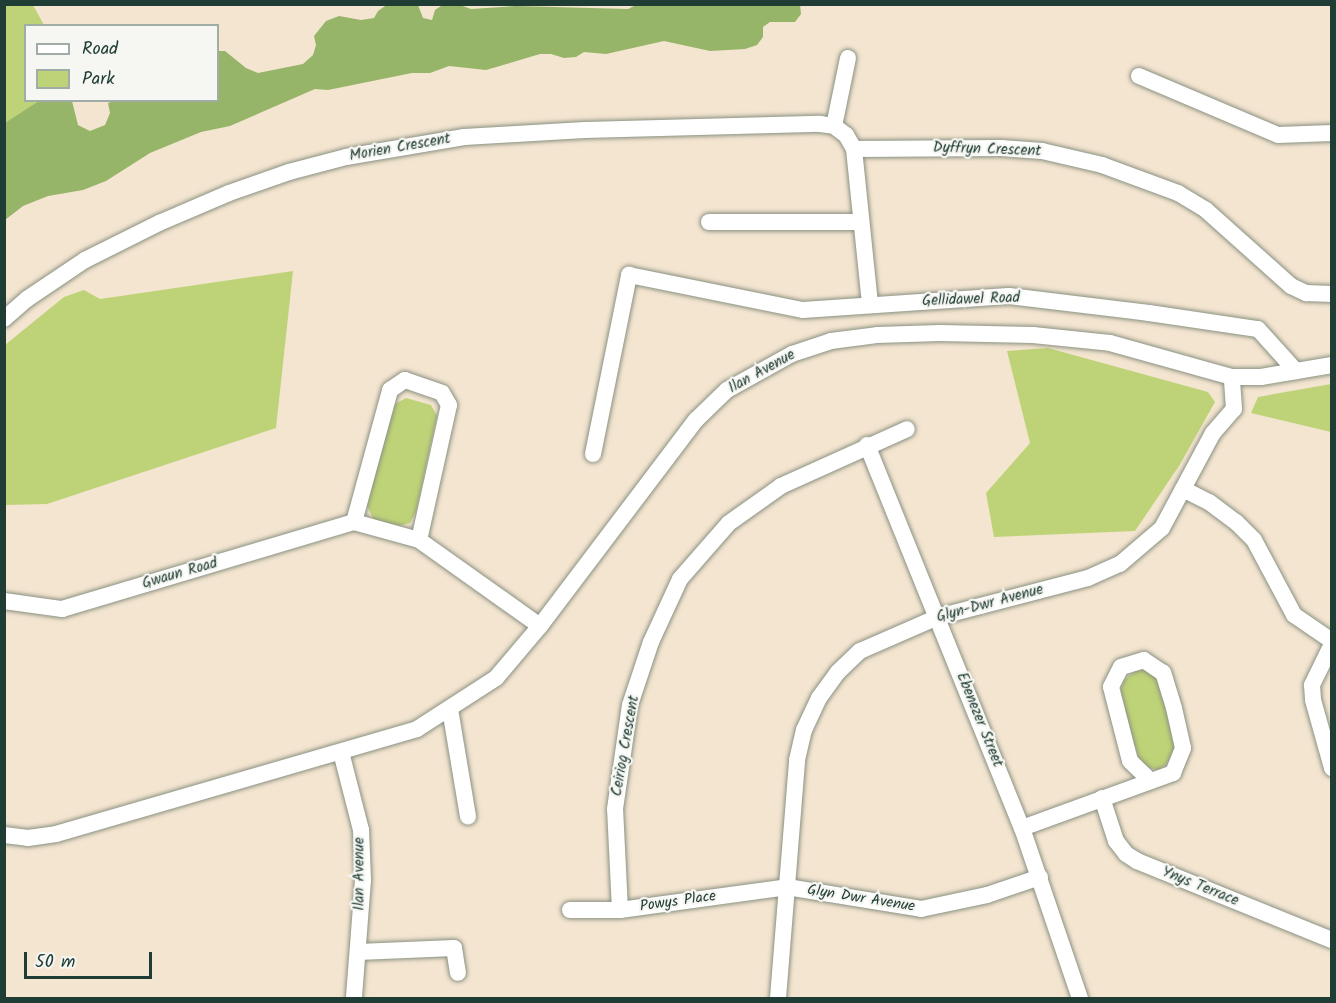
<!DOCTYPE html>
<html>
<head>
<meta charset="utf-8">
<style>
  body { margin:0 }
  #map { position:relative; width:1336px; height:1003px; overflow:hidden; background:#f4e5d0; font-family:Kalam,sans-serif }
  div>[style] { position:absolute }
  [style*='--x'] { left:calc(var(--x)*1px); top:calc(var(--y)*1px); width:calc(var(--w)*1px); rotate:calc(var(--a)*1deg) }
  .green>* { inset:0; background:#bed377 }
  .forest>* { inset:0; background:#96b568 }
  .roads { filter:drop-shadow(0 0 2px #8a9182) drop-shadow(0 0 2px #8a9182) }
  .minor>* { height:16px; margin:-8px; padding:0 8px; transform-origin:8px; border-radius:8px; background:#fff }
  span { translate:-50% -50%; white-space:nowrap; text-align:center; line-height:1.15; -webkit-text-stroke:4.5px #f6f6f2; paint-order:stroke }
  .street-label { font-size:15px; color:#1f3d34 }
  .frame { position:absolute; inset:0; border:6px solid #1f3d34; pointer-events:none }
  .legend { position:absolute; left:24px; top:24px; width:195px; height:78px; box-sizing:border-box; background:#f6f6f2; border:2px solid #a0aca6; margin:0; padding:8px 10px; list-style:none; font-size:18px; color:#1f3d34 }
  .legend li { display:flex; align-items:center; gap:12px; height:30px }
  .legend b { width:30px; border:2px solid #a0aca6 }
  .scale { position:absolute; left:24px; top:952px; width:128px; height:27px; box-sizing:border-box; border:3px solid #1f3d34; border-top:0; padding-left:8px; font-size:18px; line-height:21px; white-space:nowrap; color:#1f3d34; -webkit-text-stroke:4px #f6f6f2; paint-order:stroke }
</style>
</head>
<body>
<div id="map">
  <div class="green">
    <i style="clip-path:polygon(5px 5px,33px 5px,44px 25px,26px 26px,26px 100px,56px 101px,5px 148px)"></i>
    <i style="clip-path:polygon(293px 271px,276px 428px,47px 504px,5px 505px,5px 345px,64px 297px,84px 290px,100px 299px)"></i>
    <i style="clip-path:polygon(1048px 348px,1208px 392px,1215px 402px,1179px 466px,1135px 531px,994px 537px,986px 493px,1030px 443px,1007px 351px)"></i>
    <i style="clip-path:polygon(1331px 384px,1331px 432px,1251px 413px,1258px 397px)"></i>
    <i style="clip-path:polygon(406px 398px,431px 405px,437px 416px,416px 512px,410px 523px,399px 526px,374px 520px,367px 506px,393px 405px)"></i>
    <i style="clip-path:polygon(1146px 669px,1157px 676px,1178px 738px,1176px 753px,1167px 764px,1158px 770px,1145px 767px,1139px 758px,1119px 698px,1123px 681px,1135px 671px)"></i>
  </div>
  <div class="forest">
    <i style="clip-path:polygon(388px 4px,418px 5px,423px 18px,432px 20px,435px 10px,444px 4px,460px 5px,471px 9px,516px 6px,628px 9px,638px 4px,800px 4px,801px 14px,795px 22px,770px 22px,763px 27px,763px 37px,757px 45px,745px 49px,710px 51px,664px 41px,606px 54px,584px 52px,576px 57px,564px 58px,551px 54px,540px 54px,486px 70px,449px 66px,430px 73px,412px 73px,328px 90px,315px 89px,230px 126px,201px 132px,150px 153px,106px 181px,83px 190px,48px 196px,23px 206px,5px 220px,5px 123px,39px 101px,72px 101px,78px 125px,90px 131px,105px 125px,110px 113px,108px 103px,114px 101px,218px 100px,218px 51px,225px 51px,246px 68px,258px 73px,303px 64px,313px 55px,316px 45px,314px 36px,326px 21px,339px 16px,361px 20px,374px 18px,378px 11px)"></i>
  </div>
  <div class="roads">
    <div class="minor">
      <i style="--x:848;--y:58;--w:69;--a:101.6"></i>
      <i style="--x:834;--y:126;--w:15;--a:37"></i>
      <i style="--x:846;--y:135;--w:16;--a:60"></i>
      <i style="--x:854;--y:149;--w:157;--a:84.1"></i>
      <i style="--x:1139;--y:76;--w:151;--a:23"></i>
      <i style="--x:1278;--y:135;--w:54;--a:-2.1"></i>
      <i style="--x:854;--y:149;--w:147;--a:-0.4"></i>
      <i style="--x:1001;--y:148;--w:41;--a:4.2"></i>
      <i style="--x:1042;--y:151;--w:62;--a:13.1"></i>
      <i style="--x:1102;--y:165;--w:81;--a:20.2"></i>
      <i style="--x:1178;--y:193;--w:33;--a:31"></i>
      <i style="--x:1206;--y:210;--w:114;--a:41.8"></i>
      <i style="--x:1291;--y:286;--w:17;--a:25"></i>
      <i style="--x:1306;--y:293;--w:26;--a:2"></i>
      <i style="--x:709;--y:222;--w:151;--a:0"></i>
      <i style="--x:4;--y:319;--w:30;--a:-41"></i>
      <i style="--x:27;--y:299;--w:70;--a:-33.9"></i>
      <i style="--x:85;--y:260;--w:83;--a:-26.6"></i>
      <i style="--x:159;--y:223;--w:76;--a:-23.2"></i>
      <i style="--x:229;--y:193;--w:64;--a:-19.3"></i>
      <i style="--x:289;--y:172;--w:59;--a:-14.7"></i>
      <i style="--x:346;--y:157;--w:120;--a:-9.6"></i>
      <i style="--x:464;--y:137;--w:121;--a:-3.3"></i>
      <i style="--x:585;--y:130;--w:235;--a:-1.5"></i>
      <i style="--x:820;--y:124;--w:14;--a:8"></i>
      <i style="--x:867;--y:445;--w:413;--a:68"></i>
      <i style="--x:1022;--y:828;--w:180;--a:71.2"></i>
      <i style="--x:593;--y:454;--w:183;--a:-78.6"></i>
      <i style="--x:629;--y:275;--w:177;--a:11.4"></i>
      <i style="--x:803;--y:310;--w:206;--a:-3.9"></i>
      <i style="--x:1009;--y:296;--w:141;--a:6.9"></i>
      <i style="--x:1149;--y:313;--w:110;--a:8.4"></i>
      <i style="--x:1258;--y:329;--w:57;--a:47.9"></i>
      <i style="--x:1183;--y:489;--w:29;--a:27"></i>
      <i style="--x:1209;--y:502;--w:34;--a:37"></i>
      <i style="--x:1236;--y:522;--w:25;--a:45"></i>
      <i style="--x:1254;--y:540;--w:85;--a:61.9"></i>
      <i style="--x:1294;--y:615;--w:46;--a:34.4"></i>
      <i style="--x:354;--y:522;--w:137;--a:-74.7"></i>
      <i style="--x:390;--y:390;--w:18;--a:-34"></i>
      <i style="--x:405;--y:380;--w:39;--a:19"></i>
      <i style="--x:442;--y:393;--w:14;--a:60"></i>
      <i style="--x:449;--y:405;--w:138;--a:102.5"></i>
      <i style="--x:4;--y:601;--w:59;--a:7.9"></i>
      <i style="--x:62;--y:609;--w:305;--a:-16.6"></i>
      <i style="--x:354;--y:522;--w:67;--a:15.5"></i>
      <i style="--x:419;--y:540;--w:148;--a:35.4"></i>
      <i style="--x:1332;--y:644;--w:46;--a:116"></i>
      <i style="--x:1312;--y:685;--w:15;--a:86"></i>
      <i style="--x:1313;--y:700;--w:71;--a:74.4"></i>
      <i style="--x:450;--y:709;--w:109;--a:80.5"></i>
      <i style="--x:341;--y:752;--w:81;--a:75.6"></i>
      <i style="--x:361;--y:830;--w:50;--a:87.7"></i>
      <i style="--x:363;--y:880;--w:118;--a:94.4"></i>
      <i style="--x:1102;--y:798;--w:45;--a:72"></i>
      <i style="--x:1116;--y:841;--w:16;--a:52"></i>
      <i style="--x:1126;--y:854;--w:13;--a:32"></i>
      <i style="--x:1137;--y:861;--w:210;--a:22.1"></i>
      <i style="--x:1022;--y:828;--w:161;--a:-20"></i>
      <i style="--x:1173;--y:773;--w:27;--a:-68"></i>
      <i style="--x:1183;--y:748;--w:41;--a:-102.7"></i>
      <i style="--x:1174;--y:708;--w:37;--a:-107"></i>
      <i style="--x:1163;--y:673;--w:23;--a:-146"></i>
      <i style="--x:1144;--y:660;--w:24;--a:163"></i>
      <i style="--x:1121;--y:667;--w:22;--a:117"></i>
      <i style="--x:1111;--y:687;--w:76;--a:75.6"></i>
      <i style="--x:1130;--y:761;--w:28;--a:44"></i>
      <i style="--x:4;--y:835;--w:24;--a:7"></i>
      <i style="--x:28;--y:838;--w:28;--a:-8"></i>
      <i style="--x:56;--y:834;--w:376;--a:-16.2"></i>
      <i style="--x:417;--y:729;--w:94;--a:-32.8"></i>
      <i style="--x:496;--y:678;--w:68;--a:-49.8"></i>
      <i style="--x:540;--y:626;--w:258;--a:-52.9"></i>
      <i style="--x:696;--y:420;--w:43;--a:-44.1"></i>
      <i style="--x:727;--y:390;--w:74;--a:-29"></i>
      <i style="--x:792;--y:354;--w:41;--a:-18.4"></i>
      <i style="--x:831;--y:341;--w:46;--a:-7.4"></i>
      <i style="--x:877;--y:335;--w:63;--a:-1.8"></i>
      <i style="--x:940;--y:333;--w:93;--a:1.2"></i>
      <i style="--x:1033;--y:335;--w:77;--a:5.9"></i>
      <i style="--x:1110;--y:343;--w:127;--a:15.6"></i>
      <i style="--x:1232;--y:377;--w:29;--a:0"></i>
      <i style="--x:1261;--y:377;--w:72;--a:-9.6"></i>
      <i style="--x:570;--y:910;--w:50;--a:0"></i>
      <i style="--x:620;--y:910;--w:169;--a:-7.8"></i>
      <i style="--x:787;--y:887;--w:136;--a:9.3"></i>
      <i style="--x:921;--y:909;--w:67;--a:-12"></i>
      <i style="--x:987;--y:895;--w:56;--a:-18.8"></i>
      <i style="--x:620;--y:910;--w:101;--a:-92.8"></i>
      <i style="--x:615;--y:809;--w:105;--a:-81.8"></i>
      <i style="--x:630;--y:705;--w:66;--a:-71.6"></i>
      <i style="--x:651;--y:642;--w:69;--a:-65.3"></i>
      <i style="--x:680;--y:579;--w:74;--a:-48.8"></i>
      <i style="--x:729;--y:523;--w:64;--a:-35.4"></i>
      <i style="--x:781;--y:486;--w:138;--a:-24.3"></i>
      <i style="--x:358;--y:952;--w:96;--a:-2.4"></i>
      <i style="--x:454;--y:948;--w:25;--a:81"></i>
      <i style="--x:778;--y:998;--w:239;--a:-85.4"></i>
      <i style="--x:797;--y:760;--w:31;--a:-77"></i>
      <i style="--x:804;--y:730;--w:35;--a:-65"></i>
      <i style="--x:819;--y:698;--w:32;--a:-54"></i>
      <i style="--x:838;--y:672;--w:30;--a:-44"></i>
      <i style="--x:860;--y:651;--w:85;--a:-23.6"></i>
      <i style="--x:938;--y:617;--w:155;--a:-14.6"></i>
      <i style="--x:1088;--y:578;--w:35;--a:-24"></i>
      <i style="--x:1120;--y:564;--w:55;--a:-40.6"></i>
      <i style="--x:1162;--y:528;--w:108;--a:-61.8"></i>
      <i style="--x:1213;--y:433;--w:32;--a:-49"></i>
      <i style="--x:1234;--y:409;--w:32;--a:-94"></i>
    </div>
  </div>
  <div class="street-label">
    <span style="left:400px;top:148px;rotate:-10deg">Morien Crescent</span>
    <span style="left:987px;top:150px;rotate:2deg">Dyffryn Crescent</span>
    <span style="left:971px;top:300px;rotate:-2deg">Gellidawel Road</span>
    <span style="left:762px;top:372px;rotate:-29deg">Ilan Avenue</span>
    <span style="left:180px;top:574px;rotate:-16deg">Gwaun Road</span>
    <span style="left:990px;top:604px;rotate:-15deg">Glyn-Dwr Avenue</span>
    <span style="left:979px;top:720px;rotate:68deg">Ebenezer Street</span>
    <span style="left:626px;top:746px;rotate:-80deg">Ceiriog Crescent</span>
    <span style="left:360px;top:874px;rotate:-90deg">Ilan Avenue</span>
    <span style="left:1200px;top:887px;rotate:22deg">Ynys Terrace</span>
    <span style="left:861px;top:899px;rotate:9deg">Glyn Dwr Avenue</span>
    <span style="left:678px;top:902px;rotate:-8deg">Powys Place</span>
  </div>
  <div class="frame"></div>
  <ul class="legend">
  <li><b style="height:8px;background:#fff"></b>Road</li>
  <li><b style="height:16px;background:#bed377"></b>Park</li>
  </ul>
  <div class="scale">50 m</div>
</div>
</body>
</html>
